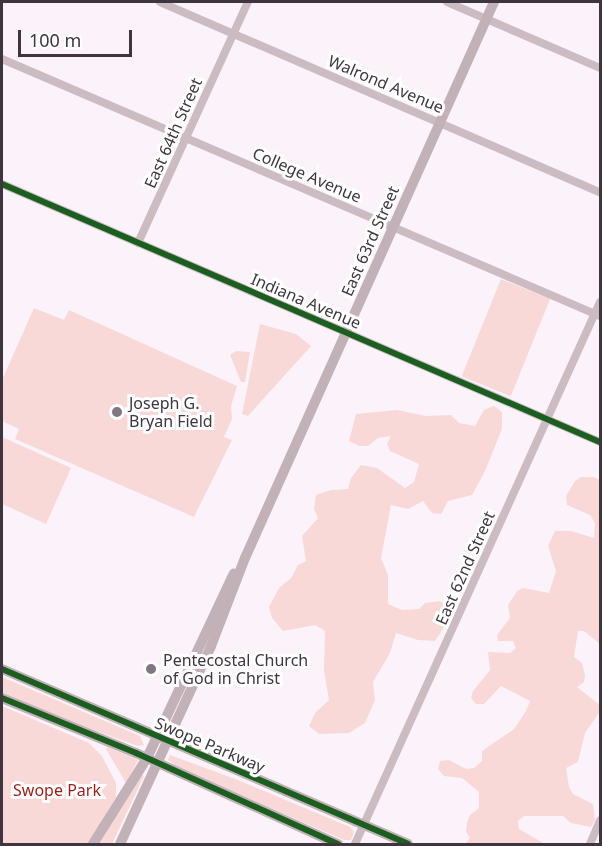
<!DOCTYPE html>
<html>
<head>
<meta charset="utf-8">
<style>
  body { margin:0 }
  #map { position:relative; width:602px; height:846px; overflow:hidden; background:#fcf2fa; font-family:"Noto Sans",sans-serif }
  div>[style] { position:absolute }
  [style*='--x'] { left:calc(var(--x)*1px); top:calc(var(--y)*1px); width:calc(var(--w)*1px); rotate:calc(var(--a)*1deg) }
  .green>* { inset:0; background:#f8d9d8; transform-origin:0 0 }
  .minor>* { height:8px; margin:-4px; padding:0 4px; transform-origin:4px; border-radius:4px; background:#ccbcc1 }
  .secondary>* { height:10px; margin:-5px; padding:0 5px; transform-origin:5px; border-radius:5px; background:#c2b1b7 }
  .cycleway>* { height:6px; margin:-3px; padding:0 3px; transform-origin:3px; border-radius:3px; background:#1b5e20 }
  .dots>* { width:16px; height:16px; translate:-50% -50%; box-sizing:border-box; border:3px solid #fff; border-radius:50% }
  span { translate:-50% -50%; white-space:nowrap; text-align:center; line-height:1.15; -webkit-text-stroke:6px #fff; paint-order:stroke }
  .street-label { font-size:16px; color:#3f353e }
  .poi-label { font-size:16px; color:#3f353e }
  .left { translate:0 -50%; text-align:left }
  .park-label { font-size:16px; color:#991e19 }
  .frame { position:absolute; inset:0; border:3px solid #3f353e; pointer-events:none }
  .scale { position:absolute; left:18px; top:30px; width:114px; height:27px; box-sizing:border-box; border:3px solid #3f353e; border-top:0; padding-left:8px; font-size:18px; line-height:21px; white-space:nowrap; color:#3f353e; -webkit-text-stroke:4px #fff; paint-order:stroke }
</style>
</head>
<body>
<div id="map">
  <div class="green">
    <i style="left:501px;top:279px;width:53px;height:105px;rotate:22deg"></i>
    <i style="clip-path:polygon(34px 308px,64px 320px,69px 310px,237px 386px,231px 406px,232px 419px,224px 437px,232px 440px,194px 517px,15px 439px,19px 429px,2px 421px,2px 380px)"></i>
    <i style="clip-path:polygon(260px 324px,296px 334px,311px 346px,248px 416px,242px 414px)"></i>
    <i style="clip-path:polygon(236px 351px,250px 352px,245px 382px,241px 382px,230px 355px)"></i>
    <i style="clip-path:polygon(494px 406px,502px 412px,502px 429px,485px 471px,472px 495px,448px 501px,441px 514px,432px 513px,423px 501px,408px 509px,391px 505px,381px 558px,388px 575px,388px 604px,402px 610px,419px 609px,425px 603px,440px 601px,450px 609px,447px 623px,435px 641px,418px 640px,396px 633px,390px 653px,373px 682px,375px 700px,365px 723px,349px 733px,319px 734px,309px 726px,315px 713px,329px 700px,324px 671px,325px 631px,315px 625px,283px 631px,272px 618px,269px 607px,279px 588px,291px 578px,298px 565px,306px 561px,302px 536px,318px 518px,314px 509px,316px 495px,331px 490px,348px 489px,351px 478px,361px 465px,377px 468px,405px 488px,414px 482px,419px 464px,390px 451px,387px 444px,391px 436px,378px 438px,368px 446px,359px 446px,349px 441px,356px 414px,397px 410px,426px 416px,451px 415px,459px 423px,475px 426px,484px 410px)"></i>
    <i style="clip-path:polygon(2px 437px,71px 468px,46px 524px,2px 504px)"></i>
    <i style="clip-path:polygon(581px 477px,594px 477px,600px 480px,600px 644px,584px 631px,578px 631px,574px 657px,582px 663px,585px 675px,584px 682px,577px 687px,600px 705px,599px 713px,585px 733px,578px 762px,566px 768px,569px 787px,573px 794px,593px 804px,595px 820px,591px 827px,571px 823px,563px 816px,524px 816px,518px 821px,519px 829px,545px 844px,465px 844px,470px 838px,466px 832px,467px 822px,470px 815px,479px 808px,479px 792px,462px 778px,444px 776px,438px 769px,440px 761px,449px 760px,466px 769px,474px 768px,482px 761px,482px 751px,514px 729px,526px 711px,530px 701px,501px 686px,484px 704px,476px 704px,471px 698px,473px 691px,490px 670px,488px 652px,510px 653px,516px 648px,513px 641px,498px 641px,497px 635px,510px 618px,508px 605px,517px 591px,523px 588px,549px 593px,556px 571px,548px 546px,555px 531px,571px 531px,594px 538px,595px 523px,590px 515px,567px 505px,566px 496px,575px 481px)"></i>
    <i style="clip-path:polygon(2px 677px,140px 736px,144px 745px,138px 746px,71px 722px,2px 692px)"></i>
    <i style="clip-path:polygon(2px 706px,89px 743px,102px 756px,116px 783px,116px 797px,89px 844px,2px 844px)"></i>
    <i style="clip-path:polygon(107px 747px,138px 760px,126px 783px,106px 749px)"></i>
    <i style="clip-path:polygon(170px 755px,238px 780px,350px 827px,354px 832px,351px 840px,344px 840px,178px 768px,168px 760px)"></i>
    <i style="clip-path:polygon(141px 774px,144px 776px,112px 844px,99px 844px)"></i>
  </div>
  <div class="minor">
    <i style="--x:160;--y:2;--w:479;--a:23.4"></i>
    <i style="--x:447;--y:2;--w:167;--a:23.3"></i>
    <i style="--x:2;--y:59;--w:651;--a:23.26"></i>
    <i style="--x:2;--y:184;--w:651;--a:23.34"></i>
    <i style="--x:138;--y:243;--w:265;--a:-65.5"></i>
    <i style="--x:355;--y:844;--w:595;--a:-65.68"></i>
    <i style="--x:590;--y:844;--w:26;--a:-67"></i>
  </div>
  <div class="secondary">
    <i style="--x:2;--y:669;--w:442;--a:23.3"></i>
    <i style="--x:2;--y:698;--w:145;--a:22.3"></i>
    <i style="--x:136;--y:753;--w:222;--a:24.3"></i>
    <i style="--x:93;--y:844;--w:102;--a:-57.9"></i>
    <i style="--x:147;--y:758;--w:204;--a:-64.8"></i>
    <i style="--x:120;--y:844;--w:218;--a:-65.3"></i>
    <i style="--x:211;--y:646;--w:94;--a:-68.9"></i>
    <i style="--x:245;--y:558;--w:609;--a:-65.88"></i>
  </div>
  <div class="cycleway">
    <i style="--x:2;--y:184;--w:651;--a:23.34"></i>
    <i style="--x:2;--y:669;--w:442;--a:23.3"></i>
    <i style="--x:2;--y:698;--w:145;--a:22.3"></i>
    <i style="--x:136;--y:753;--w:222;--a:24.3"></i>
  </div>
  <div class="dots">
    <i style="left:117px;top:412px;background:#817780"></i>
    <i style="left:151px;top:669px;background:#817780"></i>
  </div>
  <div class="street-label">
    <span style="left:386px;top:84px;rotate:23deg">Walrond Avenue</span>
    <span style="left:173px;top:133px;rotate:-66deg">East 64th Street</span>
    <span style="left:307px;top:175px;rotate:23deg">College Avenue</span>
    <span style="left:370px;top:241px;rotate:-66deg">East 63rd Street</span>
    <span style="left:306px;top:301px;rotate:23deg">Indiana Avenue</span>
    <span style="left:465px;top:568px;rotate:-66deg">East 62nd Street</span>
    <span style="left:210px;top:745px;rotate:23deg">Swope Parkway</span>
  </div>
  <div class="poi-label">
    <span class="left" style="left:129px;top:412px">Joseph G.<br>Bryan Field</span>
    <span class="left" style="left:163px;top:669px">Pentecostal Church<br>of God in Christ</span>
  </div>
  <div class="park-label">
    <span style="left:57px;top:790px">Swope Park</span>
  </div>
  <div class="frame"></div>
  <div class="scale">100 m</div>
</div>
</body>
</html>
